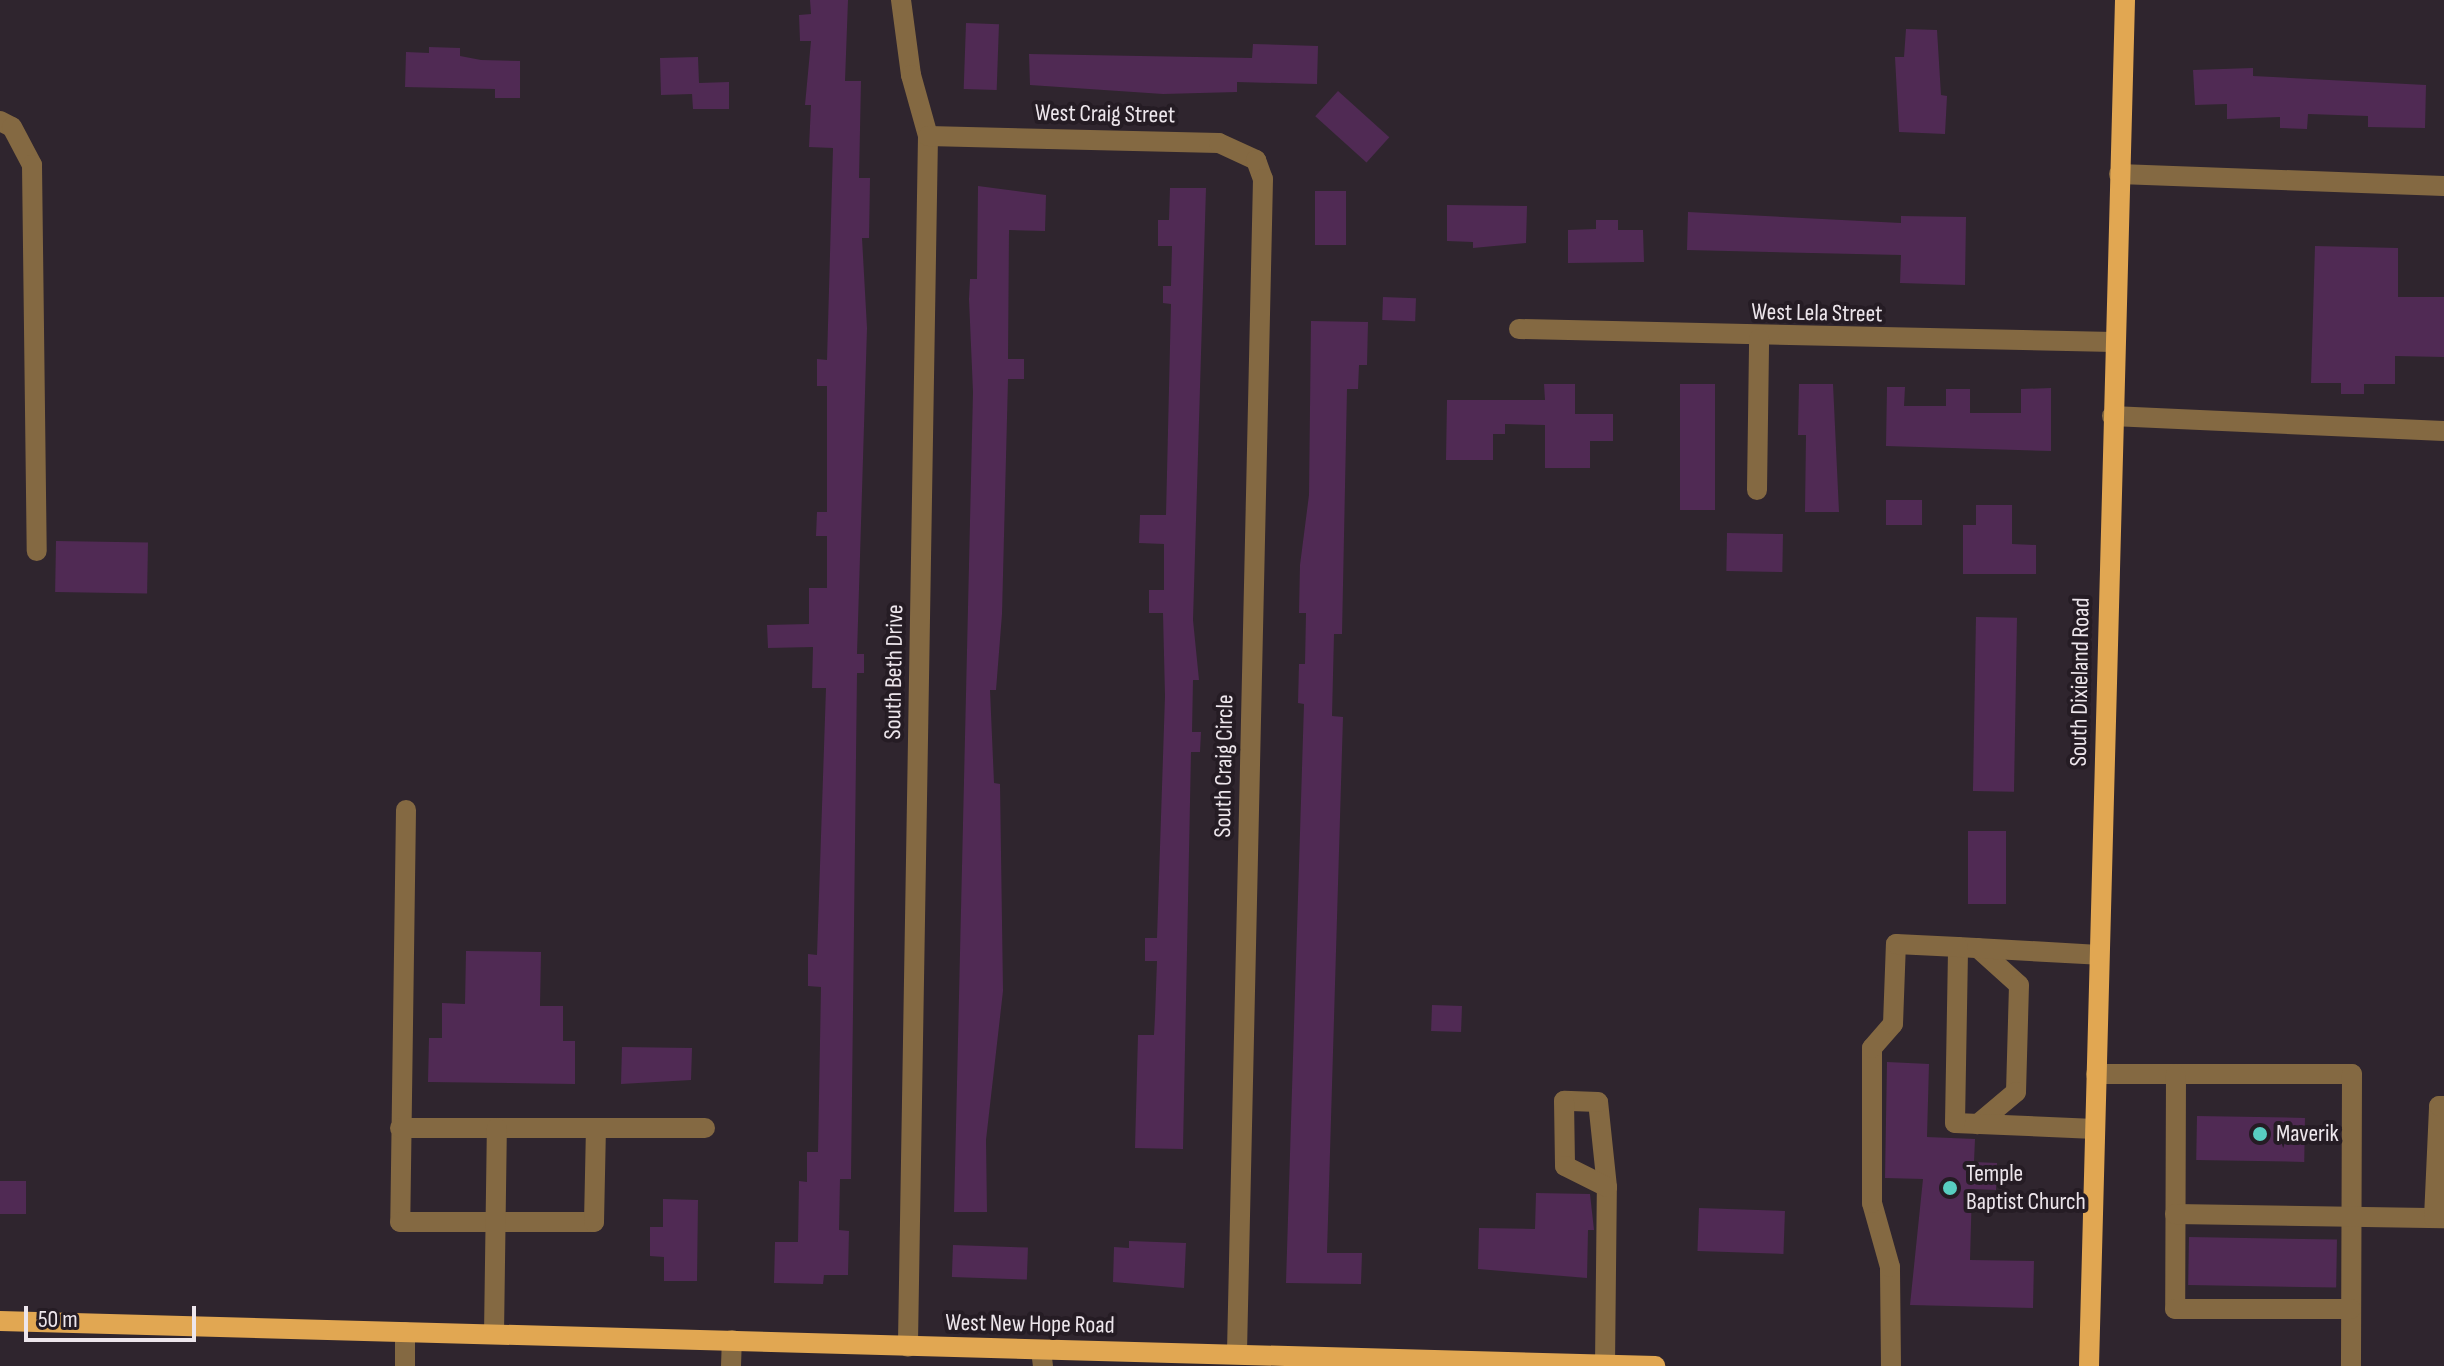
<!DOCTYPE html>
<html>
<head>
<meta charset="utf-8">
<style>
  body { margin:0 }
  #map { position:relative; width:2444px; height:1366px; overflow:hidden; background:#2f252e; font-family:"Sofia Sans Condensed",sans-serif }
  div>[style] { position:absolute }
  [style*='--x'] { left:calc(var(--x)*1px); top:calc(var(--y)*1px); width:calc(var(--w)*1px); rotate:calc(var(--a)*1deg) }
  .building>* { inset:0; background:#502a54; transform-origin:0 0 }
  .minor>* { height:20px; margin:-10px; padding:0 10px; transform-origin:10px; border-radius:10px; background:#846942 }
  .major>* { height:20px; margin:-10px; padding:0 10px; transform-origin:10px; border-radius:10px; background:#e1a752 }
  .dots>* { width:22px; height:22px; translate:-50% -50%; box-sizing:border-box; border:4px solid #251c24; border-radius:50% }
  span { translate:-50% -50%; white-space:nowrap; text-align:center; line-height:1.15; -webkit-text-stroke:8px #251c24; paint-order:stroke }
  .street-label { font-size:24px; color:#ede6ec }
  .poi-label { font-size:24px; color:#ede6ec }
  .left { translate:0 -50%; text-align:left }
  .scale { position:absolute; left:24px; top:1306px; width:172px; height:36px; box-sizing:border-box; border:4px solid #ede6ec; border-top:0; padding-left:10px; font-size:24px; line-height:28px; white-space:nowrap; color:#ede6ec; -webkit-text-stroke:6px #251c24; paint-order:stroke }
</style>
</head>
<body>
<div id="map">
  <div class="building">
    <i style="clip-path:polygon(810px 0,848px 0,845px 81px,861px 81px,859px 178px,870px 178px,869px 238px,862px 238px,867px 328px,857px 654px,864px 654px,864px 673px,857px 673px,851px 1179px,840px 1179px,839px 1230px,849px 1231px,848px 1275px,824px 1275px,823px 1284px,774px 1283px,775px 1242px,798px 1242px,799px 1181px,807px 1182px,807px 1152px,818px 1152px,821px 987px,808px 986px,808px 954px,817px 955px,826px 688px,812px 688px,813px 647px,768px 648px,767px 625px,809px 624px,809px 588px,827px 588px,827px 536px,816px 536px,817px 512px,827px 512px,827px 386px,817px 386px,817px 359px,827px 360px,833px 148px,809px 147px,811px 105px,805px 105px,811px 41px,800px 41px,799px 15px,811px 14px)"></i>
    <i style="left:966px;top:23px;width:33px;height:66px;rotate:2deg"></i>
    <i style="clip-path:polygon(1906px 29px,1937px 30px,1941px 95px,1947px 96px,1945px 134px,1899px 132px,1895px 57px,1904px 57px)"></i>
    <i style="clip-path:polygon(1253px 44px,1318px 46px,1317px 84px,1237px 82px,1237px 92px,1163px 94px,1030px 85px,1029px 54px,1252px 58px)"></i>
    <i style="clip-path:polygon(429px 47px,460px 48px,460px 56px,481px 60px,520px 61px,520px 98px,495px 98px,495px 89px,405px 87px,406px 52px,429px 53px)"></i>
    <i style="clip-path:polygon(698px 57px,699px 83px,729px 82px,729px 109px,693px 109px,692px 94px,661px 95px,660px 58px)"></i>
    <i style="clip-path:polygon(2253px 68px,2253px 76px,2426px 85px,2425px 128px,2368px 127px,2368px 116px,2308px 114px,2307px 129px,2280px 128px,2280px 117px,2227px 119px,2227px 104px,2195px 105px,2193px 70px)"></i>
    <i style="left:1338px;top:91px;width:69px;height:34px;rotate:42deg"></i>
    <i style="clip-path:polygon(978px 186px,1046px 195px,1045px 231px,1009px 230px,1008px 359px,1024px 359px,1024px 379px,1008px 379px,1002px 614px,996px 690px,990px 690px,994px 783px,1000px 784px,1003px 991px,986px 1140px,987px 1212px,954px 1212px,973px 392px,969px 299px,970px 279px,977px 279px)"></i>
    <i style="clip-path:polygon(1170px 188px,1206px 188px,1193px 620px,1199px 680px,1193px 680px,1192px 732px,1201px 732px,1200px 752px,1191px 752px,1183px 1149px,1135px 1148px,1138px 1035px,1154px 1035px,1155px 1016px,1157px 961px,1145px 961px,1145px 938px,1157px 938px,1165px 696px,1163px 613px,1149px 613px,1149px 590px,1164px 590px,1164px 544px,1139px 543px,1140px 515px,1166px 515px,1171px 304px,1163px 303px,1163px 286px,1171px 286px,1172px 246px,1158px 246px,1158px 220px,1169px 220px)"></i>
    <i style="left:1315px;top:191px;width:31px;height:54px"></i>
    <i style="clip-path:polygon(1447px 205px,1527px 206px,1526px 243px,1473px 248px,1473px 242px,1447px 241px)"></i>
    <i style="clip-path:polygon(1688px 212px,1901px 223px,1901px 216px,1966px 217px,1965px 285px,1900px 283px,1901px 255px,1687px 250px)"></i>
    <i style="clip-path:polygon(1596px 220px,1618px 220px,1618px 230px,1643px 230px,1644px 262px,1568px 263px,1568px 230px,1596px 229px)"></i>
    <i style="clip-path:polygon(2315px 246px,2398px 248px,2398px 297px,2444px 297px,2444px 357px,2395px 356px,2395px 384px,2364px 384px,2364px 394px,2341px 394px,2341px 383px,2311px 383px)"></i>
    <i style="left:1383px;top:297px;width:33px;height:23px;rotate:2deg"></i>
    <i style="clip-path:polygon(1311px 321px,1368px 322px,1367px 365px,1359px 365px,1358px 389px,1347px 389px,1342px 634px,1334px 634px,1332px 716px,1343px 717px,1327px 1253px,1362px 1253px,1361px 1284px,1286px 1283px,1304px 704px,1298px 703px,1299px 664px,1305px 664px,1306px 613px,1299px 613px,1300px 565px,1309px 495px)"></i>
    <i style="clip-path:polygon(1544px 384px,1575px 384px,1575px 414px,1613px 414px,1613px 441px,1590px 441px,1590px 468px,1545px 468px,1545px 425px,1505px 424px,1505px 434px,1493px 434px,1493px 460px,1446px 460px,1447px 400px,1545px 400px)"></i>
    <i style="left:1680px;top:384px;width:35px;height:126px"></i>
    <i style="clip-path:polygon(1799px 384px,1833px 384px,1839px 512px,1805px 512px,1806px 435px,1798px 435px)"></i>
    <i style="clip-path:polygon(1887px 387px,1905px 387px,1904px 406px,1946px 406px,1946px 389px,1970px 389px,1970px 413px,2021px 413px,2021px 389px,2051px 388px,2051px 451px,1886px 446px)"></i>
    <i style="left:1886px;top:500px;width:36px;height:25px"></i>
    <i style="clip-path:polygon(1976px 505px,2012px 505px,2012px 544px,2036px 545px,2036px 574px,1963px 574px,1963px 525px,1976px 525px)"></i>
    <i style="left:1727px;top:533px;width:56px;height:38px;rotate:1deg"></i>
    <i style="left:56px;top:541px;width:92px;height:51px;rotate:1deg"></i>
    <i style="left:1976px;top:617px;width:41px;height:174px;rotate:1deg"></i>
    <i style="left:1968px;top:831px;width:38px;height:73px"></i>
    <i style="clip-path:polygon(466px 951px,541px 952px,540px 1006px,563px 1006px,563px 1041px,575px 1041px,575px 1084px,428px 1082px,429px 1038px,442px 1038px,442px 1003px,465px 1004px)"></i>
    <i style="left:1432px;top:1005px;width:30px;height:26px;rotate:2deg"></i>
    <i style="clip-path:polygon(622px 1047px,692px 1048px,691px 1080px,621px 1084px)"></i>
    <i style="clip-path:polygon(1887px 1062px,1929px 1064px,1927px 1137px,1975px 1139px,1974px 1162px,1997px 1163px,1996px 1190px,1972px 1189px,1970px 1260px,2034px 1261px,2033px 1308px,1910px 1305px,1923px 1179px,1885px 1178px)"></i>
    <i style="left:2197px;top:1116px;width:108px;height:44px;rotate:1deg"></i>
    <i style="left:0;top:1181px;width:26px;height:33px"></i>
    <i style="clip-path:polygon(1536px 1193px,1590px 1194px,1594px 1230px,1588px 1230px,1587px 1278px,1478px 1269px,1479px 1228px,1535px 1229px)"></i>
    <i style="clip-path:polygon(663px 1199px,698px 1200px,697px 1281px,664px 1281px,664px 1257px,650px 1256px,650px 1227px,663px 1227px)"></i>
    <i style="left:1699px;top:1208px;width:86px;height:43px;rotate:2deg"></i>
    <i style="left:2189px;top:1237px;width:148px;height:48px;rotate:1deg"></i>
    <i style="clip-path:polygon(1129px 1241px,1186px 1243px,1184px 1288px,1113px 1282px,1114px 1247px,1129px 1248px)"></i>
    <i style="left:953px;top:1245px;width:75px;height:32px;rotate:2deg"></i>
  </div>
  <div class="minor">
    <i style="--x:901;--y:0;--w:76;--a:82.4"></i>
    <i style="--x:911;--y:75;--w:63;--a:74.4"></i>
    <i style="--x:928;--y:136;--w:1211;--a:90.95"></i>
    <i style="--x:0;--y:121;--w:13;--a:27"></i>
    <i style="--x:12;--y:127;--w:43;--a:62.2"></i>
    <i style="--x:32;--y:165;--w:386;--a:89.3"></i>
    <i style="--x:928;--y:136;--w:291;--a:1.4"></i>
    <i style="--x:1219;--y:143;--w:41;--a:24.7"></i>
    <i style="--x:1256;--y:160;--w:20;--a:70"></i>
    <i style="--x:1263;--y:179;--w:1175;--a:91.27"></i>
    <i style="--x:2119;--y:174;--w:325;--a:2.1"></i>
    <i style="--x:1519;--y:329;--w:595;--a:1.25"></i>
    <i style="--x:2112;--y:416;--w:332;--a:2.6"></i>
    <i style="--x:1757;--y:490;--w:151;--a:-89.2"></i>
    <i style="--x:406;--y:810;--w:412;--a:90.8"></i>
    <i style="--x:400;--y:1222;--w:194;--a:0"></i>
    <i style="--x:594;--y:1222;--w:94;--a:-88.8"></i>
    <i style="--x:1978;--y:948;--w:55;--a:42.1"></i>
    <i style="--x:2019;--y:985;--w:107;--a:91.6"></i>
    <i style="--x:2016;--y:1092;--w:50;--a:139.9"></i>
    <i style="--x:2096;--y:1074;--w:256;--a:0"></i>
    <i style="--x:2352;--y:1074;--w:292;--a:90.2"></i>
    <i style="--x:2176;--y:1074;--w:235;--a:90.2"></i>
    <i style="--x:2175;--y:1309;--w:176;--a:0"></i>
    <i style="--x:400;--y:1128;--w:305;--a:0"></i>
    <i style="--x:2095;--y:1129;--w:140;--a:-177.5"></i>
    <i style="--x:1955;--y:1123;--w:176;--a:-89"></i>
    <i style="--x:1958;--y:947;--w:141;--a:3.2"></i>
    <i style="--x:2175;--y:1214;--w:269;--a:0.9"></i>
    <i style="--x:2434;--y:1218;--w:112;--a:-87.4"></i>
    <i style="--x:2439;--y:1106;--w:5;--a:0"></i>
    <i style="--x:405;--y:1332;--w:34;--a:90"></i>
    <i style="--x:494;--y:1334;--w:206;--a:-89.2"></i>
    <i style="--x:1041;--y:1350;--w:16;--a:83"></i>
    <i style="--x:1605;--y:1365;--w:178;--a:-89.4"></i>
    <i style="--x:1607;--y:1187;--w:85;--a:-96"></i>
    <i style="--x:1598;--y:1102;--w:34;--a:-178"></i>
    <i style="--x:1564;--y:1101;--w:65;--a:89.1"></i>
    <i style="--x:1565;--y:1166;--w:47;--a:26.6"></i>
    <i style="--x:731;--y:1366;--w:26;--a:-88"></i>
    <i style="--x:1891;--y:1366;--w:99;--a:-90.6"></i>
    <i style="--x:1890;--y:1267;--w:66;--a:-105.7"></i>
    <i style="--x:1872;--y:1203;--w:155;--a:-90"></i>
    <i style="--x:1872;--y:1048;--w:32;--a:-49"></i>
    <i style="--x:1893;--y:1024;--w:80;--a:-87.9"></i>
    <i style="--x:1896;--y:944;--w:62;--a:2.8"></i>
  </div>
  <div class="major">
    <i style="--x:0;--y:1321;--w:1656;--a:1.56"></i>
    <i style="--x:2089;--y:1366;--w:1366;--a:-88.49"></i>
  </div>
  <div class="dots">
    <i style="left:2260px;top:1134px;background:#58cec1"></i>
    <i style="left:1950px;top:1188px;background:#58cec1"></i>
  </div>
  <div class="street-label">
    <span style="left:1105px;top:114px;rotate:1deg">West Craig Street</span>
    <span style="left:1817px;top:313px;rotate:1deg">West Lela Street</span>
    <span style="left:894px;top:672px;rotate:-89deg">South Beth Drive</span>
    <span style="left:2080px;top:682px;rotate:-89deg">South Dixieland Road</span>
    <span style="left:1224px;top:766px;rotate:-89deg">South Craig Circle</span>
    <span style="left:1030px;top:1324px;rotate:1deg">West New Hope Road</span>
  </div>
  <div class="poi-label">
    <span class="left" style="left:2276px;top:1134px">Maverik</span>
    <span class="left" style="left:1966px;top:1188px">Temple<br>Baptist Church</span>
  </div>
  <div class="scale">50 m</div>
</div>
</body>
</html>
